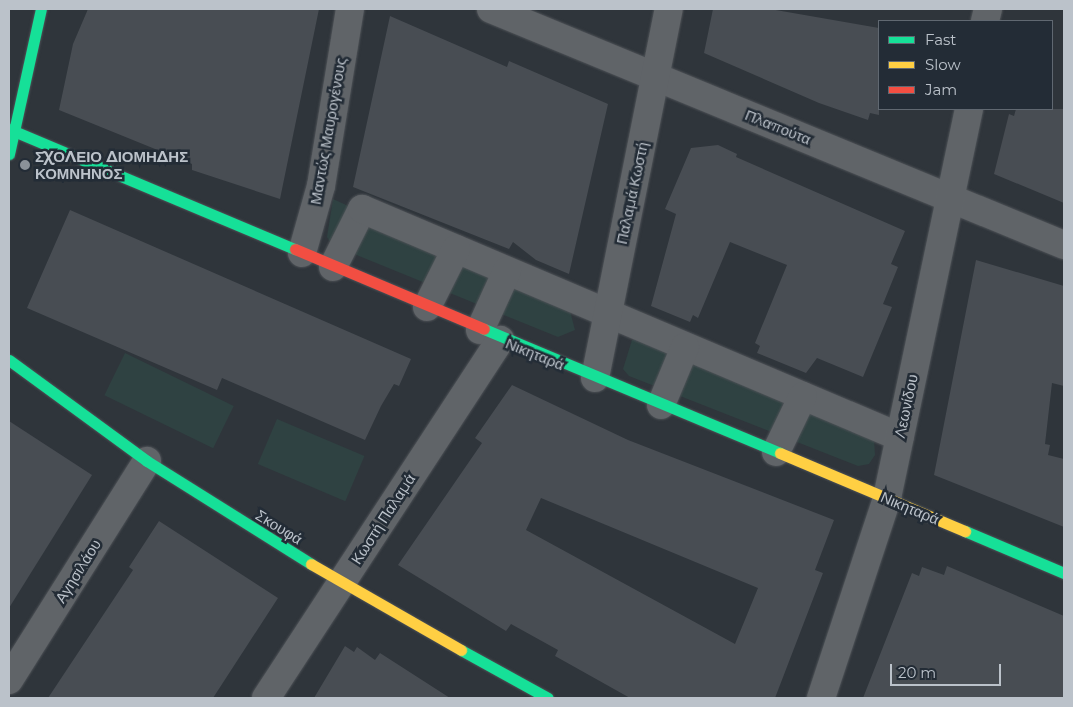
<!DOCTYPE html>
<html>
<head>
<meta charset="utf-8">
<style>
  body { margin:0 }
  #map { position:relative; width:1073px; height:707px; overflow:hidden; background:#2f353b; font-family:Montserrat,sans-serif }
  div>[style] { position:absolute }
  [style*='--x'] { left:calc(var(--x)*1px); top:calc(var(--y)*1px); width:calc(var(--w)*1px); rotate:calc(var(--a)*1deg) }
  .green>* { inset:0; background:#2f4242; transform-origin:0 0 }
  .building>* { inset:0; background:#484d53 }
  .roads { filter:drop-shadow(0 0 1px #4d5156) drop-shadow(0 0 1px #4d5156) }
  .street>* { height:28px; margin:-14px; padding:0 14px; transform-origin:14px; border-radius:14px; background:#606468 }
  .fast>* { height:11px; margin:-5.5px; padding:0 5.5px; transform-origin:5.5px; border-radius:5.5px; background:#16e098 }
  .slow>* { height:11px; margin:-5.5px; padding:0 5.5px; transform-origin:5.5px; border-radius:5.5px; background:#ffcf43 }
  .jam>* { height:11px; margin:-5.5px; padding:0 5.5px; transform-origin:5.5px; border-radius:5.5px; background:#f24e42 }
  .dots>* { width:14px; height:14px; translate:-50% -50%; box-sizing:border-box; border:2px solid #232c36; border-radius:50% }
  span { translate:-50% -50%; white-space:nowrap; text-align:center; line-height:1.15; -webkit-text-stroke:5px #232c36; paint-order:stroke }
  .street-label { font-size:15px; color:#bbc2ca }
  .poi-label { font-size:15px; color:#bbc2ca; font-weight:700 }
  .left { translate:0 -50%; text-align:left }
  .frame { position:absolute; inset:0; border:10px solid #bbc2ca; pointer-events:none }
  .legend { position:absolute; left:878px; top:20px; width:175px; height:90px; box-sizing:border-box; background:#232c36; border:1px solid #606871; margin:0; padding:6px 9px; list-style:none; font-size:15px; color:#bbc2ca }
  .legend li { display:flex; align-items:center; gap:10px; height:25px }
  .legend b { width:25px; border:1px solid #606871 }
  .scale { position:absolute; left:890px; top:664px; width:111px; height:22px; box-sizing:border-box; border:2px solid #bbc2ca; border-top:0; padding-left:6px; font-size:15px; line-height:18px; white-space:nowrap; color:#bbc2ca; -webkit-text-stroke:4px #232c36; paint-order:stroke }
</style>
</head>
<body>
<div id="map">
  <div class="green">
    <i style="clip-path:polygon(333px 199px,569px 307px,575px 330px,558px 337px,332px 245px,327px 237px)"></i>
    <i style="clip-path:polygon(639px 338px,874px 439px,875px 455px,869px 464px,858px 466px,629px 376px,623px 369px,632px 340px)"></i>
    <i style="left:125px;top:353px;width:121px;height:47px;rotate:26deg"></i>
    <i style="left:277px;top:419px;width:95px;height:49px;rotate:23deg"></i>
  </div>
  <div class="building">
    <i style="clip-path:polygon(88px 9px,319px 9px,280px 199px,192px 170px,192px 164px,59px 110px,73px 44px)"></i>
    <i style="clip-path:polygon(713px 9px,770px 9px,879px 28px,879px 115px,870px 113px,868px 120px,819px 103px,704px 53px)"></i>
    <i style="clip-path:polygon(390px 16px,507px 67px,509px 61px,608px 104px,569px 274px,536px 260px,513px 242px,509px 249px,353px 187px)"></i>
    <i style="clip-path:polygon(1016px 109px,1064px 109px,1064px 203px,994px 174px,1009px 114px,1014px 116px)"></i>
    <i style="clip-path:polygon(718px 145px,737px 154px,736px 157px,905px 231px,891px 264px,898px 267px,883px 304px,892px 307px,863px 377px,817px 358px,806px 373px,757px 353px,760px 346px,755px 343px,787px 265px,730px 242px,698px 318px,693px 315px,690px 322px,651px 306px,676px 214px,665px 209px,691px 148px)"></i>
    <i style="clip-path:polygon(70px 210px,411px 359px,399px 386px,394px 384px,381px 406px,365px 440px,222px 378px,217px 390px,27px 308px)"></i>
    <i style="clip-path:polygon(976px 260px,1064px 286px,1064px 386px,1052px 383px,1045px 444px,1050px 445px,1048px 455px,1064px 459px,1064px 527px,934px 475px)"></i>
    <i style="clip-path:polygon(evenodd,512px 385px,628px 440px,834px 520px,815px 570px,823px 573px,775px 698px,630px 698px,555px 656px,558px 650px,511px 624px,506px 631px,398px 565px,482px 443px,475px 438px,512px 385px,541px 498px,758px 588px,735px 644px,526px 530px,541px 498px)"></i>
    <i style="clip-path:polygon(9px 421px,92px 475px,9px 608px)"></i>
    <i style="clip-path:polygon(159px 521px,278px 598px,213px 698px,48px 698px,133px 570px,129px 567px)"></i>
    <i style="clip-path:polygon(947px 566px,1064px 616px,1064px 698px,863px 698px,912px 573px,919px 576px,922px 567px,944px 575px)"></i>
    <i style="clip-path:polygon(345px 646px,354px 652px,357px 647px,375px 660px,380px 653px,450px 698px,314px 698px)"></i>
  </div>
  <div class="roads">
    <div class="street">
      <i style="--x:491;--y:9;--w:620;--a:22.39"></i>
      <i style="--x:985;--y:21;--w:12;--a:-76"></i>
      <i style="--x:302;--y:253;--w:70;--a:-74.2"></i>
      <i style="--x:321;--y:186;--w:179;--a:-80.7"></i>
      <i style="--x:333;--y:267;--w:65;--a:-63.4"></i>
      <i style="--x:362;--y:209;--w:584;--a:22.97"></i>
      <i style="--x:427;--y:307;--w:65;--a:-63.4"></i>
      <i style="--x:480;--y:330;--w:65;--a:-65.4"></i>
      <i style="--x:595;--y:378;--w:376;--a:-78.7"></i>
      <i style="--x:661;--y:405;--w:63;--a:-67.5"></i>
      <i style="--x:776;--y:452;--w:62;--a:-64.3"></i>
      <i style="--x:9;--y:680;--w:259;--a:-57.8"></i>
      <i style="--x:266;--y:698;--w:428;--a:-56.8"></i>
      <i style="--x:821;--y:698;--w:211;--a:-71.7"></i>
      <i style="--x:887;--y:498;--w:398;--a:-78.1"></i>
    </div>
    <div class="fast">
      <i style="--x:9;--y:129;--w:310;--a:22.8"></i>
      <i style="--x:9;--y:154;--w:148;--a:-77.6"></i>
      <i style="--x:484;--y:329;--w:321;--a:22.7"></i>
      <i style="--x:9;--y:360;--w:171;--a:36.2"></i>
      <i style="--x:147;--y:461;--w:194;--a:32.1"></i>
      <i style="--x:965;--y:531;--w:108;--a:23"></i>
      <i style="--x:461;--y:650;--w:99;--a:28.9"></i>
    </div>
    <div class="slow">
      <i style="--x:780;--y:453;--w:201;--a:22.9"></i>
      <i style="--x:311;--y:564;--w:173;--a:29.8"></i>
    </div>
    <div class="jam">
      <i style="--x:295;--y:249;--w:205;--a:22.9"></i>
    </div>
  </div>
  <div class="dots">
    <i style="left:25px;top:165px;background:#8a9198"></i>
  </div>
  <div class="street-label">
    <span style="left:778px;top:127px;rotate:22deg">Πλαπούτα</span>
    <span style="left:328px;top:131px;rotate:-80deg">Μαντώς Μαυρογένους</span>
    <span style="left:632px;top:193px;rotate:-78deg">Παλαμά Κωστή</span>
    <span style="left:535px;top:354px;rotate:22deg">Νικηταρά</span>
    <span style="left:906px;top:406px;rotate:-78deg">Λεωνίδου</span>
    <span style="left:910px;top:508px;rotate:23deg">Νικηταρά</span>
    <span style="left:383px;top:519px;rotate:-57deg">Κωστή Παλαμά</span>
    <span style="left:279px;top:527px;rotate:32deg">Σκουφά</span>
    <span style="left:78px;top:571px;rotate:-58deg">Αγησιλάου</span>
  </div>
  <div class="poi-label">
    <span class="left" style="left:35px;top:165px">ΣΧΟΛΕΙΟ ΔΙΟΜΗΔΗΣ<br>ΚΟΜΝΗΝΟΣ</span>
  </div>
  <div class="frame"></div>
  <ul class="legend">
  <li><b style="height:6px;background:#16e098"></b>Fast</li>
  <li><b style="height:6px;background:#ffcf43"></b>Slow</li>
  <li><b style="height:6px;background:#f24e42"></b>Jam</li>
  </ul>
  <div class="scale">20 m</div>
</div>
</body>
</html>
